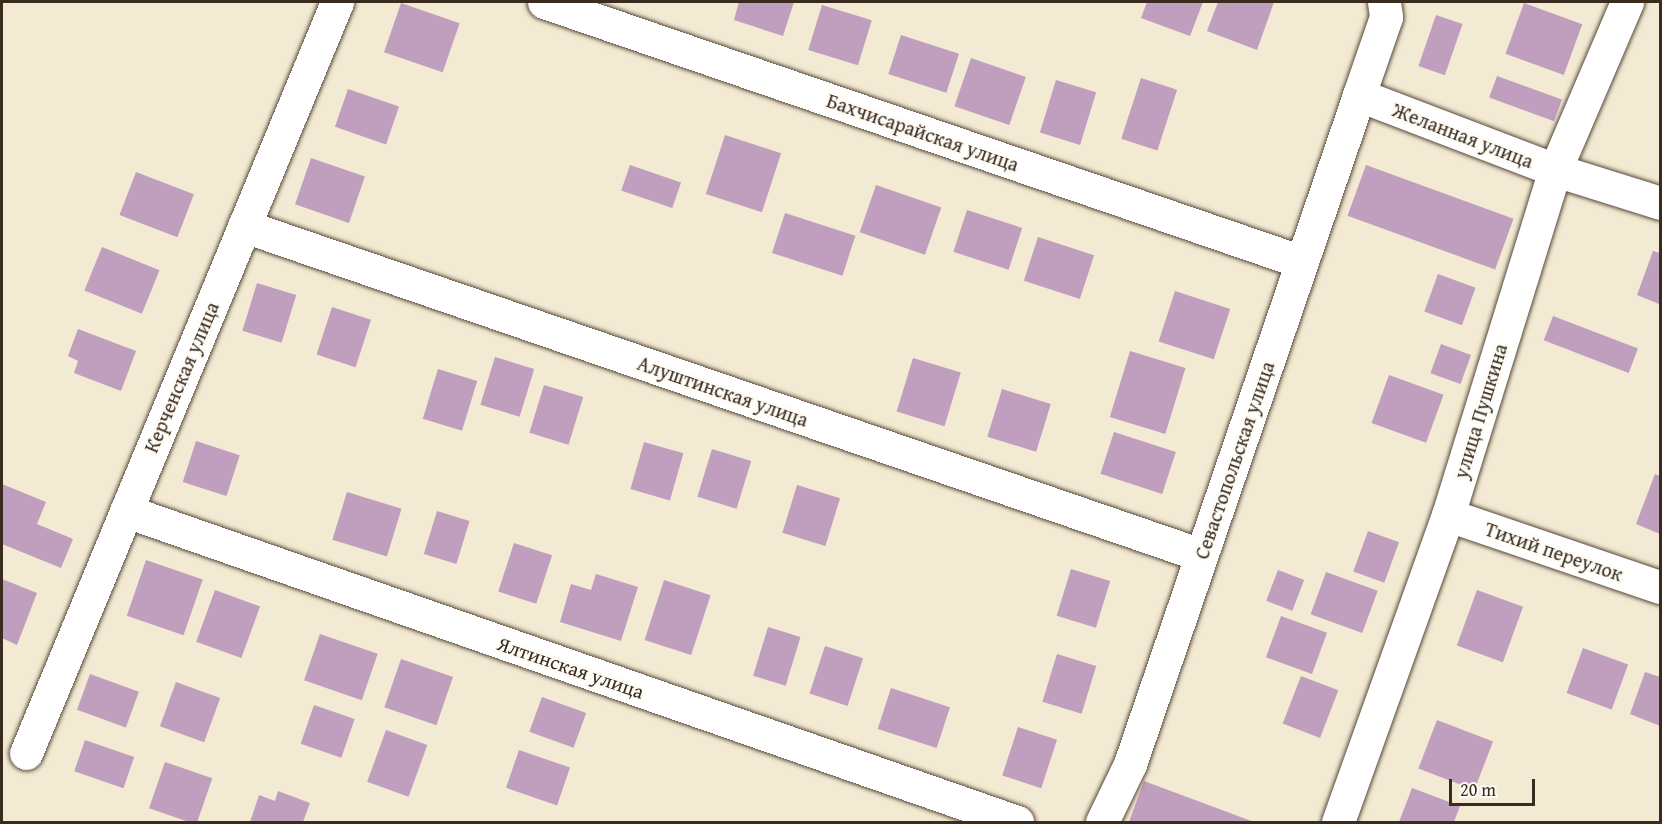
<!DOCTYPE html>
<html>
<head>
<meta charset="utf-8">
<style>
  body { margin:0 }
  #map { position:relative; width:1662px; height:824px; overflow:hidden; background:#f3ead3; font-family:"Gentium Book Plus",serif }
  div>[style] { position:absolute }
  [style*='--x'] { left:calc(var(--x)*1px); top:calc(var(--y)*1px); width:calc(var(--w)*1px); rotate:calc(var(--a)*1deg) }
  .building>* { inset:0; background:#c09ebe; transform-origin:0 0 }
  .roads { filter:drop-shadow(0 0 2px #574739) drop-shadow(0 0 2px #574739) }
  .minor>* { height:33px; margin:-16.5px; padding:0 16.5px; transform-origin:16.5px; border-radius:16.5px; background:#fff }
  span { translate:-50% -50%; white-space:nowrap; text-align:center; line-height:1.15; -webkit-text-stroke:6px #fdfcf7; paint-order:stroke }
  .street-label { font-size:20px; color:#3b2a1e }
  .frame { position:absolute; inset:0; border:3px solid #3b2a1e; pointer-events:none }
  .scale { position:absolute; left:1449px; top:779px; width:86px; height:27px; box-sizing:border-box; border:3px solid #3b2a1e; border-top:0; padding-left:8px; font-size:18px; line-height:21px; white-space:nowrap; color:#3b2a1e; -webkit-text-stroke:4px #fdfcf7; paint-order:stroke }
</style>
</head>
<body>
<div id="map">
  <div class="building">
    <i style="clip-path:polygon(739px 2px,794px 2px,783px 36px,734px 20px)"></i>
    <i style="clip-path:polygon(1147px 2px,1203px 2px,1190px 36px,1141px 18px)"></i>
    <i style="clip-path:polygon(1218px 2px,1274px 2px,1257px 50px,1207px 31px)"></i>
    <i style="left:401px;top:3px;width:62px;height:52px;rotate:19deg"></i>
    <i style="left:1524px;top:3px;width:62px;height:54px;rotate:20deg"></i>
    <i style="left:822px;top:5px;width:52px;height:47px;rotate:17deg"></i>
    <i style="left:1436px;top:15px;width:28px;height:54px;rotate:19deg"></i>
    <i style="left:901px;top:35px;width:61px;height:41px;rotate:18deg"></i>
    <i style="left:971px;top:58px;width:58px;height:51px;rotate:19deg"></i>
    <i style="left:1497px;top:76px;width:69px;height:23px;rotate:20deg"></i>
    <i style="left:1141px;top:78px;width:38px;height:64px;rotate:18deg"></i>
    <i style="left:1056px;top:80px;width:42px;height:55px;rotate:17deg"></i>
    <i style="left:348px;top:89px;width:54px;height:40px;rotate:19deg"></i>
    <i style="left:725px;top:135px;width:59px;height:62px;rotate:18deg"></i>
    <i style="left:311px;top:158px;width:57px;height:49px;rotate:19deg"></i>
    <i style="left:630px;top:165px;width:54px;height:27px;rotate:19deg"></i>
    <i style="left:1366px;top:165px;width:157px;height:54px;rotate:20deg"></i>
    <i style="left:136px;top:172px;width:62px;height:46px;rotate:21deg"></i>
    <i style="left:876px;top:185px;width:69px;height:50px;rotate:19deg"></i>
    <i style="left:967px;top:210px;width:58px;height:44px;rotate:18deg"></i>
    <i style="left:785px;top:213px;width:74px;height:42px;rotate:18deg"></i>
    <i style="left:1038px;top:237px;width:59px;height:46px;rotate:18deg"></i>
    <i style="left:102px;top:247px;width:62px;height:47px;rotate:22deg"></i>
    <i style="clip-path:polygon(1653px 251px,1660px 253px,1659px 304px,1637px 295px)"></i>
    <i style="left:1438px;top:274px;width:40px;height:40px;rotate:20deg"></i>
    <i style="left:257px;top:283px;width:41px;height:50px;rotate:17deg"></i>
    <i style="left:1175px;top:291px;width:58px;height:53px;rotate:18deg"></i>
    <i style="left:332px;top:307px;width:41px;height:50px;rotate:18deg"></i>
    <i style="left:1553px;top:316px;width:91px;height:26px;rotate:21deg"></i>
    <i style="clip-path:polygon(78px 329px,136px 351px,121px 391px,74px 373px,78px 361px,68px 356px)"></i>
    <i style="left:1441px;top:344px;width:32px;height:31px;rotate:20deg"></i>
    <i style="left:1130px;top:351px;width:58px;height:69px;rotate:17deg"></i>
    <i style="left:495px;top:357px;width:41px;height:50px;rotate:17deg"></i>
    <i style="left:913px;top:358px;width:50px;height:56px;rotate:17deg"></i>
    <i style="left:438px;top:369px;width:41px;height:52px;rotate:17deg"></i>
    <i style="left:1389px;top:375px;width:58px;height:51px;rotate:20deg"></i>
    <i style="left:544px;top:385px;width:41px;height:50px;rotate:17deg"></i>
    <i style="left:1002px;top:389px;width:51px;height:50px;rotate:17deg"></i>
    <i style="left:1114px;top:432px;width:65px;height:44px;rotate:18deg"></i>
    <i style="left:196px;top:441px;width:46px;height:43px;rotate:18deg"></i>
    <i style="left:644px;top:442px;width:41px;height:49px;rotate:16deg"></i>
    <i style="left:712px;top:449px;width:41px;height:50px;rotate:17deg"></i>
    <i style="clip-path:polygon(1655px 474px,1660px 476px,1660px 534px,1636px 524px)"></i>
    <i style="clip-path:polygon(2px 484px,46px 502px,37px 524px,73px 539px,61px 568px,2px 544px)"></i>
    <i style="left:797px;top:485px;width:45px;height:50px;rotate:17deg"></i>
    <i style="left:347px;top:492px;width:57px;height:50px;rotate:17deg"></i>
    <i style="left:437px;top:511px;width:34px;height:45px;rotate:17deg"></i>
    <i style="left:1368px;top:531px;width:33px;height:43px;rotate:20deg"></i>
    <i style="left:514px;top:543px;width:40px;height:51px;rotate:18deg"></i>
    <i style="left:146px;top:560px;width:60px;height:59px;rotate:19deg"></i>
    <i style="left:1071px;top:569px;width:41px;height:49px;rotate:17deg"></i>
    <i style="left:1278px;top:570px;width:28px;height:33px;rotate:21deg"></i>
    <i style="left:1326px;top:572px;width:55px;height:45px;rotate:20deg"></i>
    <i style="clip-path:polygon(596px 574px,638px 587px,621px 641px,560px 622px,571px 584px,591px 590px)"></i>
    <i style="clip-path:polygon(2px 579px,37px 593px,17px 645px,2px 638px)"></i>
    <i style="left:664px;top:580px;width:49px;height:63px;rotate:18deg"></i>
    <i style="left:215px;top:590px;width:48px;height:55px;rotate:20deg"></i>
    <i style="left:1477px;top:590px;width:49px;height:59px;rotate:20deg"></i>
    <i style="left:1281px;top:616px;width:49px;height:44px;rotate:20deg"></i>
    <i style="left:768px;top:627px;width:34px;height:51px;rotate:17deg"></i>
    <i style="left:320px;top:634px;width:61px;height:49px;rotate:19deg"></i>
    <i style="left:825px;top:646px;width:40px;height:50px;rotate:18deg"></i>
    <i style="left:1583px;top:648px;width:48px;height:48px;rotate:20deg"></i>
    <i style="left:1057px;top:654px;width:41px;height:50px;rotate:17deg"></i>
    <i style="left:401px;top:659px;width:55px;height:51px;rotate:19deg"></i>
    <i style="clip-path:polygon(1645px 672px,1660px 677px,1660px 726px,1630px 714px)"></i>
    <i style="left:90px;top:674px;width:52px;height:38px;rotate:20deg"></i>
    <i style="left:1301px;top:676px;width:40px;height:51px;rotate:21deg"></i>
    <i style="left:176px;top:682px;width:47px;height:47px;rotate:20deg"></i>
    <i style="left:891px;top:688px;width:62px;height:43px;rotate:18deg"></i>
    <i style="left:542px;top:697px;width:47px;height:37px;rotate:20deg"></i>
    <i style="left:314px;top:705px;width:43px;height:41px;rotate:19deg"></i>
    <i style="left:1437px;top:720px;width:60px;height:52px;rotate:21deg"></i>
    <i style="left:1018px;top:727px;width:41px;height:51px;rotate:18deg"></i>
    <i style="left:386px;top:730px;width:44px;height:55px;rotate:20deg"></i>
    <i style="left:85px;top:740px;width:52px;height:33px;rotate:19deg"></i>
    <i style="left:519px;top:750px;width:54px;height:40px;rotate:19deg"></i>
    <i style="left:165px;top:762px;width:50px;height:49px;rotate:19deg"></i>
    <i style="clip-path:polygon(1144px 781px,1254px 822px,1129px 822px)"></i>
    <i style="clip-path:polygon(1412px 788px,1460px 806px,1454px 822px,1399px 822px)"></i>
    <i style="clip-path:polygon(278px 791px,310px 803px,303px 822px,250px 822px,259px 795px,275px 801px)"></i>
  </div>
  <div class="roads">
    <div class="minor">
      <i style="--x:544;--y:2;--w:801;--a:18.93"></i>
      <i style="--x:1384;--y:2;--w:15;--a:82"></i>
      <i style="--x:1386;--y:17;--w:83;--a:109.1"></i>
      <i style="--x:1359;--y:95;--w:210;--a:20.9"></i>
      <i style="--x:1555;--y:170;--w:110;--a:17.4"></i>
      <i style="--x:244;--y:226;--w:1012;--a:18.97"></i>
      <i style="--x:126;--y:511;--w:944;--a:19.24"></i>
      <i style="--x:1448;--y:515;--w:224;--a:18.8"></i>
      <i style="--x:26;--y:753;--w:813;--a:-67.5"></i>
      <i style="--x:1102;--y:822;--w:64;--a:-64.2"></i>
      <i style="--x:1130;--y:764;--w:707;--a:-71.1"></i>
      <i style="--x:1338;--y:822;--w:326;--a:-70.3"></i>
      <i style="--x:1448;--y:515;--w:361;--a:-72.8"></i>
      <i style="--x:1555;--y:170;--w:183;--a:-66.8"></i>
    </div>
  </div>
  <div class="street-label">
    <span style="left:923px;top:132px;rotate:19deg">Бахчисарайская улица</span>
    <span style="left:1463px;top:135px;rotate:21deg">Желанная улица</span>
    <span style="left:181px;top:377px;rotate:-67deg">Керченская улица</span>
    <span style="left:723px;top:391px;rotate:19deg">Алуштинская улица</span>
    <span style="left:1480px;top:411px;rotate:-73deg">улица Пушкина</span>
    <span style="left:1234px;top:460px;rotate:-71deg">Севастопольская улица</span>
    <span style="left:1554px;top:551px;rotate:19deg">Тихий переулок</span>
    <span style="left:571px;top:667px;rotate:19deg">Ялтинская улица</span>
  </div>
  <div class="frame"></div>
  <div class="scale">20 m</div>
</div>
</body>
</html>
